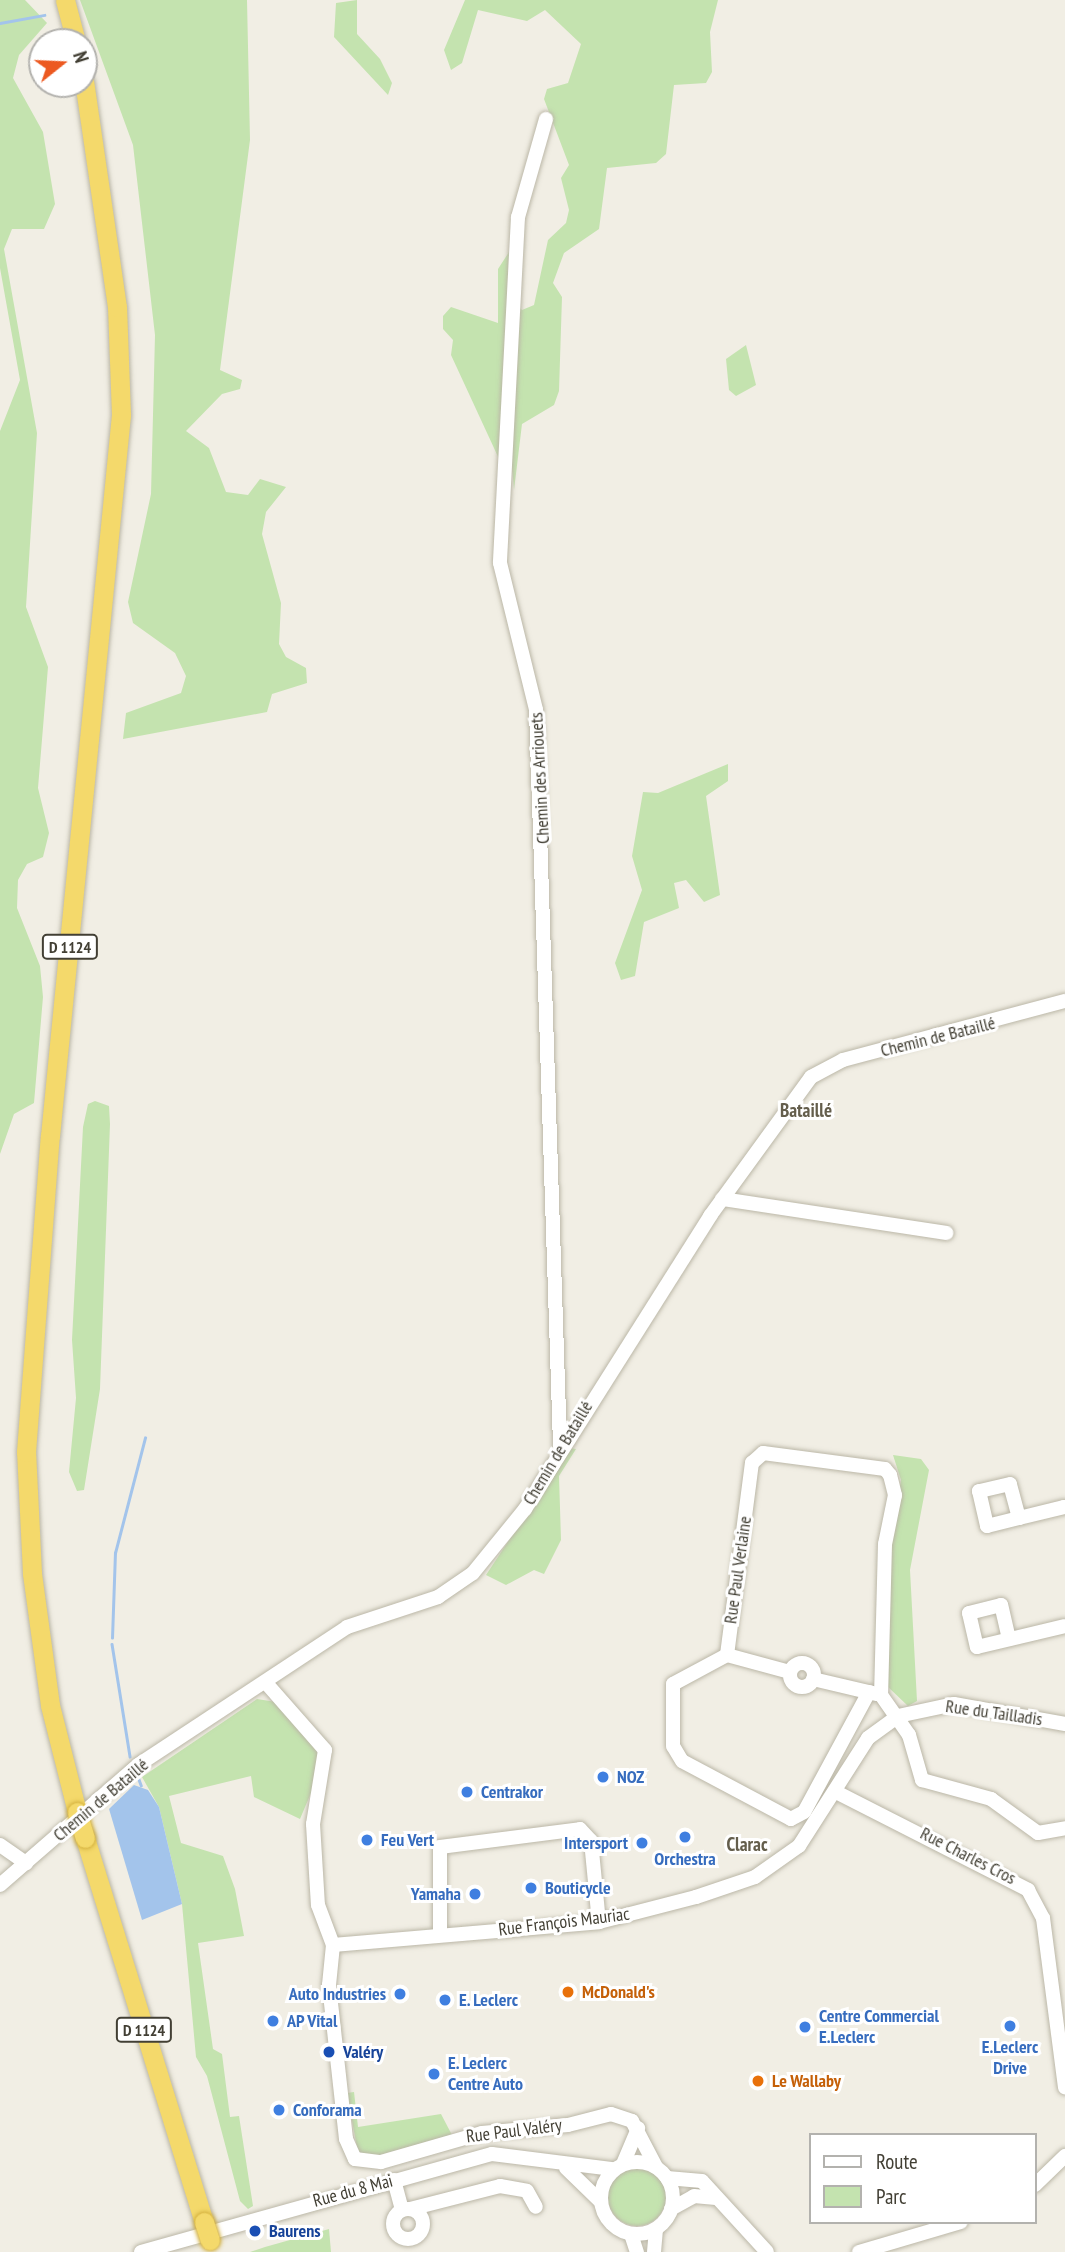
<!DOCTYPE html>
<html>
<head>
<meta charset="utf-8">
<style>
  body { margin:0 }
  #map { position:relative; width:1065px; height:2252px; overflow:hidden; background:#f1eee4; font-family:"PT Sans Narrow",sans-serif }
  div>[style] { position:absolute }
  [style*='--x'] { left:calc(var(--x)*1px); top:calc(var(--y)*1px); width:calc(var(--w)*1px); rotate:calc(var(--a)*1deg) }
  .green>* { inset:0; background:#c4e3af }
  .round { border-radius:50% }
  .water>* { inset:0; background:#a3c4eb }
  .stream>* { height:2.5px; margin:-1.25px; padding:0 1.25px; transform-origin:1.25px; border-radius:1.25px; background:#a3c4eb }
  .roads { filter:drop-shadow(0 0 2px #bbb7a7) drop-shadow(0 0 2px #bbb7a7) }
  .minor>* { height:14px; margin:-7px; padding:0 7px; transform-origin:7px; border-radius:7px; background:#fff }
  .minor>.ring { margin:-7px; padding:0; box-sizing:content-box; background:none; border:14px solid #fff; border-radius:50% }
  .highway>* { height:19px; margin:-9.5px; padding:0 9.5px; transform-origin:9.5px; border-radius:9.5px; background:#f4d96b }
  .bridges { filter:drop-shadow(0 0 2px #d2af3c) drop-shadow(0 0 2px #d2af3c) }
  .highway-bridge>* { height:19px; margin:-9.5px; padding:0 9.5px; transform-origin:9.5px; border-radius:9.5px; background:#f4d96b }
  .dots>* { width:19px; height:19px; translate:-50% -50%; box-sizing:border-box; border:4px solid #fff; border-radius:50% }
  span { translate:-50% -50%; white-space:nowrap; text-align:center; line-height:1.15; -webkit-text-stroke:6px #fff; paint-order:stroke }
  .shield-label span { padding:2px 5px; background:#fff; border:2px solid; border-radius:5px; -webkit-text-stroke-width:0 }
  .shield-label { font-size:16px; color:#423f34; font-weight:700 }
  .street-label { font-size:18px; color:#423f34 }
  .shop-label { font-size:18px; color:#366cbe; font-weight:700 }
  .left { translate:0 -50%; text-align:left }
  .right { translate:-100% -50%; text-align:right }
  .food-label { font-size:18px; color:#c56008; font-weight:700 }
  .transit-label { font-size:18px; color:#164399; font-weight:700 }
  .neighbourhood-label { font-size:19px; color:#645e4c; font-weight:700 }
  .legend { position:absolute; left:809px; top:2133px; width:228px; height:91px; box-sizing:border-box; background:#fff; border:2px solid #b3b2ae; margin:0; padding:9px 12px; list-style:none; font-size:21px; color:#423f34 }
  .legend li { display:flex; align-items:center; gap:14px; height:35px }
  .legend b { width:35px; border:2px solid #b3b2ae }
  .north { position:absolute; left:28px; top:28px; width:70px; height:70px; box-sizing:border-box; background:#fff; border:2px solid #b3b2ae; border-radius:50%; rotate:72deg; font-size:19px; font-weight:700; line-height:28px; text-align:center; color:#423f34 }
  .north::after { content:''; display:block; margin:auto; width:24px; height:32px; background:#ec5920; clip-path:polygon(50% 0,100% 100%,50% 72%,0 100%) }
</style>
</head>
<body>
<div id="map">
  <div class="green">
    <i style="clip-path:polygon(0 0,25px 0,47px 23px,19px 55px,13px 78px,43px 132px,55px 204px,44px 229px,12px 229px,4px 249px,37px 433px,26px 607px,48px 667px,38px 788px,49px 833px,43px 857px,27px 864px,18px 880px,17px 908px,40px 966px,43px 997px,34px 1103px,14px 1114px,0 1154px,0 431px,20px 380px,0 268px)"></i>
    <i style="clip-path:polygon(80px 0,247px 0,250px 140px,220px 370px,242px 380px,240px 389px,222px 394px,186px 431px,209px 448px,226px 492px,248px 495px,260px 479px,286px 487px,266px 512px,262px 534px,281px 603px,279px 644px,286px 657px,306px 668px,307px 683px,272px 694px,267px 712px,123px 739px,126px 713px,181px 693px,186px 676px,175px 653px,133px 623px,128px 602px,151px 494px,155px 335px,133px 145px)"></i>
    <i style="clip-path:polygon(357px 0,357px 34px,380px 59px,392px 83px,388px 95px,334px 37px,336px 3px)"></i>
    <i style="clip-path:polygon(465px 0,718px 0,710px 32px,712px 72px,706px 83px,674px 85px,666px 154px,656px 163px,607px 168px,599px 229px,564px 253px,553px 283px,562px 297px,559px 391px,554px 405px,522px 424px,514px 490px,512px 467px,500px 461px,451px 355px,453px 340px,443px 329px,443px 316px,451px 307px,498px 323px,498px 269px,509px 252px,507px 295px,522px 310px,534px 305px,548px 240px,566px 223px,569px 210px,561px 178px,569px 165px,544px 99px,547px 89px,568px 83px,581px 44px,545px 10px,527px 21px,478px 10px,462px 63px,451px 70px,444px 50px)"></i>
    <i style="clip-path:polygon(746px 345px,756px 385px,736px 396px,729px 390px,726px 359px)"></i>
    <i style="clip-path:polygon(728px 764px,728px 781px,706px 796px,720px 895px,704px 902px,686px 880px,674px 883px,679px 908px,644px 922px,635px 976px,621px 980px,615px 963px,642px 890px,632px 856px,643px 792px,658px 793px)"></i>
    <i style="clip-path:polygon(95px 1101px,109px 1106px,110px 1124px,100px 1389px,84px 1490px,77px 1491px,69px 1472px,76px 1398px,72px 1340px,83px 1127px,88px 1104px)"></i>
    <i style="clip-path:polygon(570px 1448px,576px 1449px,559px 1476px,561px 1540px,544px 1574px,534px 1570px,506px 1585px,486px 1575px)"></i>
    <i style="clip-path:polygon(893px 1455px,921px 1459px,929px 1470px,910px 1570px,917px 1701px,908px 1706px,887px 1686px,890px 1546px,901px 1480px)"></i>
    <i style="clip-path:polygon(257px 1699px,276px 1702px,319px 1754px,319px 1774px,300px 1819px,254px 1797px,251px 1776px,169px 1796px,181px 1843px,223px 1856px,235px 1889px,244px 1936px,198px 1943px,213px 2049px,222px 2054px,230px 2117px,239px 2116px,253px 2206px,248px 2209px,240px 2201px,207px 2076px,196px 2057px,182px 1904px,159px 1807px,142px 1777px)"></i>
    <i style="clip-path:polygon(354px 2092px,358px 2127px,441px 2114px,452px 2135px,373px 2157px,358px 2153px,347px 2093px)"></i>
    <i class="round" style="left:608px;top:2168px;width:58px;height:58px"></i>
    <i style="clip-path:polygon(329px 2229px,331px 2252px,250px 2252px,265px 2247px)"></i>
  </div>
  <div class="water">
    <i style="clip-path:polygon(134px 1785px,148px 1790px,159px 1807px,182px 1904px,142px 1920px,109px 1809px)"></i>
  </div>
  <div class="stream">
    <i style="--x:0;--y:23;--w:45;--a:-10.3"></i>
    <i style="--x:112;--y:1638;--w:85;--a:-88"></i>
    <i style="--x:115;--y:1553;--w:119;--a:-75.4"></i>
    <i style="--x:112;--y:1644;--w:114;--a:80.9"></i>
    <i style="--x:137;--y:1774;--w:12;--a:70"></i>
  </div>
  <div class="roads">
    <div class="minor">
      <i style="--x:546;--y:119;--w:102;--a:105.9"></i>
      <i style="--x:518;--y:217;--w:346;--a:93"></i>
      <i style="--x:500;--y:563;--w:151;--a:76.2"></i>
      <i style="--x:536;--y:710;--w:737;--a:88.13"></i>
      <i style="--x:722;--y:1199;--w:227;--a:8.6"></i>
      <i style="--x:1019;--y:1518;--w:35;--a:-105"></i>
      <i style="--x:1010;--y:1484;--w:32;--a:167"></i>
      <i style="--x:979;--y:1491;--w:36;--a:77"></i>
      <i style="--x:987;--y:1526;--w:33;--a:-14"></i>
      <i style="--x:1019;--y:1518;--w:46;--a:-13.7"></i>
      <i style="--x:1064;--y:1507;--w:1;--a:0"></i>
      <i style="--x:1009;--y:1639;--w:35;--a:-103"></i>
      <i style="--x:1001;--y:1605;--w:33;--a:166"></i>
      <i style="--x:969;--y:1613;--w:35;--a:77"></i>
      <i style="--x:977;--y:1647;--w:90;--a:-13.4"></i>
      <i style="--x:727;--y:1655;--w:65;--a:15.1"></i>
      <i class="ring" style="left:790px;top:1663px;width:10px;height:10px"></i>
      <i style="--x:813;--y:1679;--w:66;--a:13.2"></i>
      <i style="--x:267;--y:1684;--w:88;--a:48.7"></i>
      <i style="--x:325;--y:1750;--w:75;--a:99.2"></i>
      <i style="--x:313;--y:1824;--w:81;--a:86.5"></i>
      <i style="--x:318;--y:1905;--w:43;--a:69.4"></i>
      <i style="--x:869;--y:1692;--w:136;--a:118.4"></i>
      <i style="--x:804;--y:1812;--w:15;--a:152"></i>
      <i style="--x:791;--y:1819;--w:123;--a:-152"></i>
      <i style="--x:682;--y:1761;--w:17;--a:-121"></i>
      <i style="--x:673;--y:1746;--w:62;--a:-90"></i>
      <i style="--x:673;--y:1684;--w:61;--a:-28.2"></i>
      <i style="--x:727;--y:1655;--w:194;--a:-82.6"></i>
      <i style="--x:752;--y:1463;--w:15;--a:-42"></i>
      <i style="--x:763;--y:1453;--w:123;--a:7.5"></i>
      <i style="--x:885;--y:1469;--w:8;--a:50"></i>
      <i style="--x:890;--y:1475;--w:21;--a:76"></i>
      <i style="--x:895;--y:1495;--w:50;--a:101.5"></i>
      <i style="--x:885;--y:1544;--w:151;--a:91.5"></i>
      <i style="--x:881;--y:1695;--w:49;--a:55"></i>
      <i style="--x:909;--y:1735;--w:47;--a:73.9"></i>
      <i style="--x:922;--y:1780;--w:72;--a:15.4"></i>
      <i style="--x:991;--y:1799;--w:58;--a:35.9"></i>
      <i style="--x:1038;--y:1833;--w:27;--a:-10"></i>
      <i style="--x:836;--y:1792;--w:216;--a:27"></i>
      <i style="--x:1028;--y:1890;--w:32;--a:62"></i>
      <i style="--x:1043;--y:1918;--w:171;--a:82.6"></i>
      <i style="--x:0;--y:1845;--w:32;--a:35"></i>
      <i style="--x:0;--y:1885;--w:183;--a:-41"></i>
      <i style="--x:138;--y:1765;--w:250;--a:-33.4"></i>
      <i style="--x:347;--y:1627;--w:96;--a:-18.2"></i>
      <i style="--x:438;--y:1597;--w:42;--a:-34.4"></i>
      <i style="--x:473;--y:1573;--w:82;--a:-50.9"></i>
      <i style="--x:525;--y:1509;--w:347;--a:-57.7"></i>
      <i style="--x:710;--y:1216;--w:172;--a:-54"></i>
      <i style="--x:811;--y:1077;--w:36;--a:-28"></i>
      <i style="--x:843;--y:1060;--w:230;--a:-14.9"></i>
      <i style="--x:440;--y:1934;--w:87;--a:-90"></i>
      <i style="--x:440;--y:1847;--w:141;--a:-7.3"></i>
      <i style="--x:580;--y:1829;--w:16;--a:47"></i>
      <i style="--x:591;--y:1841;--w:81;--a:84.4"></i>
      <i style="--x:333;--y:1945;--w:267;--a:-4.9"></i>
      <i style="--x:599;--y:1922;--w:100;--a:-14.5"></i>
      <i style="--x:696;--y:1897;--w:62;--a:-18.7"></i>
      <i style="--x:755;--y:1877;--w:54;--a:-35.2"></i>
      <i style="--x:799;--y:1846;--w:128;--a:-57.4"></i>
      <i style="--x:868;--y:1738;--w:37;--a:-36"></i>
      <i style="--x:898;--y:1716;--w:57;--a:-12.1"></i>
      <i style="--x:954;--y:1704;--w:113;--a:10.2"></i>
      <i style="--x:333;--y:1945;--w:40;--a:95.7"></i>
      <i style="--x:329;--y:1985;--w:155;--a:83.7"></i>
      <i style="--x:346;--y:2139;--w:22;--a:66"></i>
      <i style="--x:355;--y:2159;--w:26;--a:7"></i>
      <i style="--x:381;--y:2162;--w:105;--a:-16"></i>
      <i style="--x:482;--y:2133;--w:86;--a:-5.3"></i>
      <i style="--x:568;--y:2125;--w:44;--a:-14.3"></i>
      <i style="--x:611;--y:2114;--w:22;--a:18"></i>
      <i style="--x:632;--y:2121;--w:52;--a:62.4"></i>
      <i class="ring" style="left:601px;top:2162px;width:58px;height:58px"></i>
      <i style="--x:623;--y:2164;--w:39;--a:-67"></i>
      <i style="--x:566;--y:2168;--w:47;--a:44.1"></i>
      <i style="--x:667;--y:2178;--w:35;--a:5"></i>
      <i style="--x:702;--y:2181;--w:96;--a:47.5"></i>
      <i style="--x:394;--y:2180;--w:31;--a:75"></i>
      <i style="--x:1035;--y:2185;--w:42;--a:-44"></i>
      <i style="--x:410;--y:2209;--w:93;--a:-14.3"></i>
      <i style="--x:500;--y:2186;--w:27;--a:10"></i>
      <i style="--x:527;--y:2191;--w:18;--a:61"></i>
      <i style="--x:671;--y:2209;--w:26;--a:-29"></i>
      <i style="--x:694;--y:2196;--w:22;--a:5"></i>
      <i class="ring" style="left:393px;top:2209px;width:16px;height:16px"></i>
      <i style="--x:631;--y:2234;--w:19;--a:72"></i>
      <i style="--x:141;--y:2252;--w:364;--a:-15.6"></i>
      <i style="--x:492;--y:2154;--w:122;--a:7.1"></i>
      <i style="--x:654;--y:2252;--w:23;--a:-85"></i>
      <i style="--x:859;--y:2252;--w:106;--a:-16.4"></i>
    </div>
    <div class="highway">
      <i style="--x:65;--y:0;--w:43;--a:75.3"></i>
      <i style="--x:77;--y:1812;--w:110;--a:-104.2"></i>
      <i style="--x:50;--y:1705;--w:133;--a:-97.8"></i>
      <i style="--x:32;--y:1573;--w:121;--a:-92.8"></i>
      <i style="--x:26;--y:1452;--w:317;--a:-85.7"></i>
      <i style="--x:50;--y:1136;--w:724;--a:-84.38"></i>
      <i style="--x:121;--y:415;--w:108;--a:-92.1"></i>
      <i style="--x:117;--y:307;--w:228;--a:-98.3"></i>
      <i style="--x:85;--y:1838;--w:402;--a:72.8"></i>
    </div>
  </div>
  <div class="bridges">
    <div class="highway-bridge">
      <i style="--x:77;--y:1812;--w:27;--a:73"></i>
      <i style="--x:204;--y:2222;--w:19;--a:72"></i>
    </div>
  </div>
  <div class="dots">
    <i style="left:603px;top:1777px;background:#3f7fe0"></i>
    <i style="left:467px;top:1792px;background:#3f7fe0"></i>
    <i style="left:685px;top:1837px;background:#3f7fe0"></i>
    <i style="left:367px;top:1840px;background:#3f7fe0"></i>
    <i style="left:642px;top:1843px;background:#3f7fe0"></i>
    <i style="left:531px;top:1888px;background:#3f7fe0"></i>
    <i style="left:475px;top:1894px;background:#3f7fe0"></i>
    <i style="left:568px;top:1992px;background:#e8710a"></i>
    <i style="left:400px;top:1994px;background:#3f7fe0"></i>
    <i style="left:445px;top:2000px;background:#3f7fe0"></i>
    <i style="left:273px;top:2021px;background:#3f7fe0"></i>
    <i style="left:1010px;top:2026px;background:#3f7fe0"></i>
    <i style="left:805px;top:2027px;background:#3f7fe0"></i>
    <i style="left:329px;top:2052px;background:#1a4fb4"></i>
    <i style="left:434px;top:2074px;background:#3f7fe0"></i>
    <i style="left:758px;top:2081px;background:#e8710a"></i>
    <i style="left:279px;top:2110px;background:#3f7fe0"></i>
    <i style="left:255px;top:2231px;background:#1a4fb4"></i>
  </div>
  <div class="shield-label">
    <span style="left:70px;top:947px">D 1124</span>
    <span style="left:144px;top:2030px">D 1124</span>
  </div>
  <div class="street-label">
    <span style="left:540px;top:778px;rotate:-93deg">Chemin des Arriouets</span>
    <span style="left:938px;top:1037px;rotate:-14deg">Chemin de Bataillé</span>
    <span style="left:558px;top:1453px;rotate:-59deg">Chemin de Bataillé</span>
    <span style="left:738px;top:1570px;rotate:-82deg">Rue Paul Verlaine</span>
    <span style="left:994px;top:1713px;rotate:8deg">Rue du Tailladis</span>
    <span style="left:101px;top:1800px;rotate:-40deg">Chemin de Bataillé</span>
    <span style="left:968px;top:1856px;rotate:27deg">Rue Charles Cros</span>
    <span style="left:564px;top:1922px;rotate:-7deg">Rue François Mauriac</span>
    <span style="left:514px;top:2131px;rotate:-7deg">Rue Paul Valéry</span>
    <span style="left:353px;top:2191px;rotate:-15deg">Rue du 8 Mai</span>
  </div>
  <div class="shop-label">
    <span class="left" style="left:617px;top:1777px">NOZ</span>
    <span class="left" style="left:481px;top:1792px">Centrakor</span>
    <span class="left" style="left:381px;top:1840px">Feu Vert</span>
    <span class="right" style="left:628px;top:1843px">Intersport</span>
    <span style="left:685px;top:1859px">Orchestra</span>
    <span class="left" style="left:545px;top:1888px">Bouticycle</span>
    <span class="right" style="left:461px;top:1894px">Yamaha</span>
    <span class="right" style="left:386px;top:1994px">Auto Industries</span>
    <span class="left" style="left:459px;top:2000px">E. Leclerc</span>
    <span class="left" style="left:819px;top:2027px">Centre Commercial<br>E.Leclerc</span>
    <span class="left" style="left:287px;top:2021px">AP Vital</span>
    <span style="left:1010px;top:2058px">E.Leclerc<br>Drive</span>
    <span class="left" style="left:448px;top:2074px">E. Leclerc<br>Centre Auto</span>
    <span class="left" style="left:293px;top:2110px">Conforama</span>
  </div>
  <div class="food-label">
    <span class="left" style="left:582px;top:1992px">McDonald's</span>
    <span class="left" style="left:772px;top:2081px">Le Wallaby</span>
  </div>
  <div class="transit-label">
    <span class="left" style="left:343px;top:2052px">Valéry</span>
    <span class="left" style="left:269px;top:2231px">Baurens</span>
  </div>
  <div class="neighbourhood-label">
    <span style="left:806px;top:1111px">Bataillé</span>
    <span style="left:747px;top:1845px">Clarac</span>
  </div>
  <ul class="legend">
  <li><b style="height:9px;background:#fff"></b>Route</li>
  <li><b style="height:19px;background:#c4e3af"></b>Parc</li>
  </ul>
  <div class="north">N</div>
</div>
</body>
</html>
